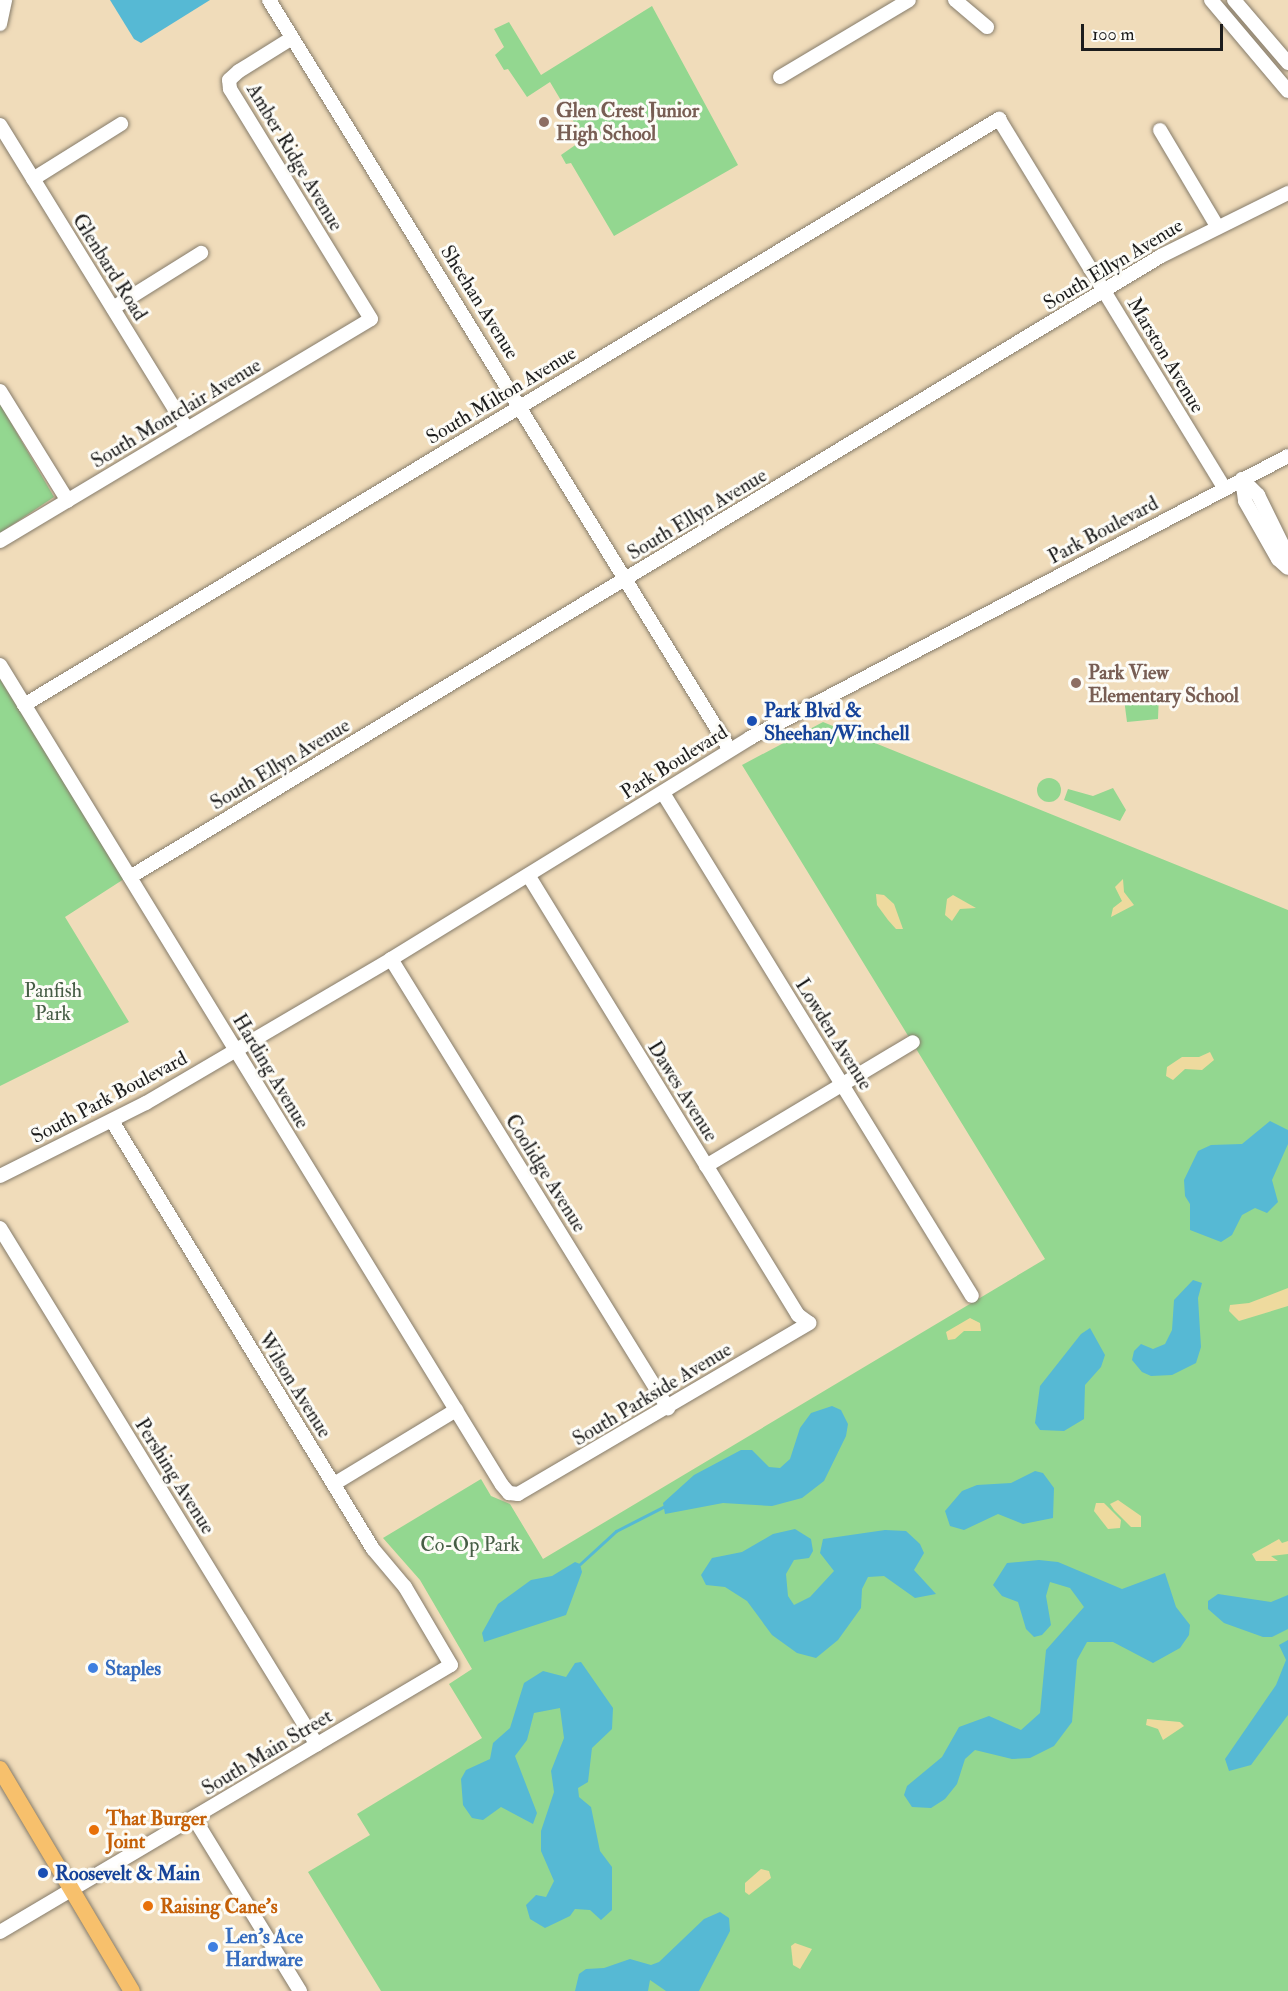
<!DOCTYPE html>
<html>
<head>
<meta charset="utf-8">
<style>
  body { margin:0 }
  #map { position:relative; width:1288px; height:1991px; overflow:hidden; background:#f0dcba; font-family:"IM FELL Double Pica",serif }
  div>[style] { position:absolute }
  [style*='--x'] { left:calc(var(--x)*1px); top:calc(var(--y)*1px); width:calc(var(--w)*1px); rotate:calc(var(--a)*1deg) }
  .green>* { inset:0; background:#93d790 }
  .round { border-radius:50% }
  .sand>* { inset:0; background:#eeda9e }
  .water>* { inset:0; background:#56b9d4 }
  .stream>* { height:3px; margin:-1.5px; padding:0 1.5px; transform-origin:1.5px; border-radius:1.5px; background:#56b9d4 }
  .roads { filter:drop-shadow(0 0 2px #867c6b) drop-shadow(0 0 2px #867c6b) }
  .minor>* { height:14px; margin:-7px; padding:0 7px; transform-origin:7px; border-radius:7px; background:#fff }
  .major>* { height:16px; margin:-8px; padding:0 8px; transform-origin:8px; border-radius:8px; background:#f7c06c }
  .dots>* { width:16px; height:16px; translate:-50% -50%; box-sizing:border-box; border:3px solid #fdfcf7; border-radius:50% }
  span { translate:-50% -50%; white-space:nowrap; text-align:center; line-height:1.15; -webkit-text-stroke:6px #fdfcf7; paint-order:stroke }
  .education-label { font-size:20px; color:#785e54; font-weight:700 }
  .left { translate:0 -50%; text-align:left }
  .street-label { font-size:20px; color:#1c1c1c }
  .transit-label { font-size:20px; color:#164399; font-weight:700 }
  .park-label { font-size:20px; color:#465d45 }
  .shop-label { font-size:20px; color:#366cbe; font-weight:700 }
  .food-label { font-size:20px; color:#c56008; font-weight:700 }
  .scale { position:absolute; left:1081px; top:24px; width:142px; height:27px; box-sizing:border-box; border:3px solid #1c1c1c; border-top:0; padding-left:8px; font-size:18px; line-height:21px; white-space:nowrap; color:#1c1c1c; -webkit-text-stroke:4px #fdfcf7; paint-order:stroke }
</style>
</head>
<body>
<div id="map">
  <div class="green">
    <i style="clip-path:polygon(652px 6px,738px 165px,614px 236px,571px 163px,566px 164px,561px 155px,584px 139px,550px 82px,527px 97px,508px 69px,504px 70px,495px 55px,504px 47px,494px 29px,509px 22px,541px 75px)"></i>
    <i style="clip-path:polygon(0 404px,54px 497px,0 533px)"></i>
    <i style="clip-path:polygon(0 679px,124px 879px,65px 917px,129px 1022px,0 1086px)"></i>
    <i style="clip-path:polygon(1145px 693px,1159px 693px,1158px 719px,1127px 722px,1124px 699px,1145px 698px)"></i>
    <i style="clip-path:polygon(823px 722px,1288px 910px,1288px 1991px,381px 1991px,308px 1872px,370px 1835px,357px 1814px,482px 1738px,449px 1684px,472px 1669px,420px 1580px,383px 1538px,481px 1479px,491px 1496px,510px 1504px,543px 1559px,1045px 1259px,742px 765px)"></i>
    <i class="round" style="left:1037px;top:778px;width:24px;height:24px"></i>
    <i style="clip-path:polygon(1113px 788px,1126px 810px,1120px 821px,1064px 800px,1068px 789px,1093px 796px)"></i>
  </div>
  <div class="sand">
    <i style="clip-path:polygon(1123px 879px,1124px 892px,1134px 905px,1111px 917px,1113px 908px,1122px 901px,1115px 887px)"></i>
    <i style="clip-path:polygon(876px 894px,884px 895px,894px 904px,903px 929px,896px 929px,888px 920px,877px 905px)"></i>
    <i style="clip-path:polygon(953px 895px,976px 908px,960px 909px,952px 921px,945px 915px,947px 899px)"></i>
    <i style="clip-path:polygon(1210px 1052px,1214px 1060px,1202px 1070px,1185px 1069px,1173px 1080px,1166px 1076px,1167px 1067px,1182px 1057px,1199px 1057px)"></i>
    <i style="clip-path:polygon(1288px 1288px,1288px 1306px,1239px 1321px,1229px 1311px,1230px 1305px,1249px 1303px)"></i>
    <i style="clip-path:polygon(970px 1318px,980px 1323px,981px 1331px,964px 1331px,955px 1339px,948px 1340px,946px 1332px)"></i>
    <i style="clip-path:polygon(1118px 1500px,1141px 1516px,1141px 1527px,1131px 1527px,1114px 1510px,1110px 1504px)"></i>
    <i style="clip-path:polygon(1096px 1503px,1104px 1503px,1121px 1520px,1120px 1528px,1108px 1529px,1094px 1511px)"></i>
    <i style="clip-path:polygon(1279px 1539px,1282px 1543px,1288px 1541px,1288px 1554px,1271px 1556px,1278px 1561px,1256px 1561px,1252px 1554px)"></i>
    <i style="clip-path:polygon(1147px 1719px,1180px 1722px,1184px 1726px,1163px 1740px,1158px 1729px,1146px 1725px)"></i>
    <i style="clip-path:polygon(761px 1869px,769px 1871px,771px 1878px,749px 1895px,745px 1892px,745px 1883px)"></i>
    <i style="clip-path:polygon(795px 1943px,812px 1949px,800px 1969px,793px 1965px,791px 1946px)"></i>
  </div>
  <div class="water">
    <i style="clip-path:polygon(110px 0,210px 0,141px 43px,134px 39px)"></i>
    <i style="clip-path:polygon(1270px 1121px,1288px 1130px,1288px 1144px,1272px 1180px,1278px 1202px,1267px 1213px,1255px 1208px,1242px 1215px,1232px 1235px,1221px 1242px,1190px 1230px,1190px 1204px,1185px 1196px,1184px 1180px,1198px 1151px,1211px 1145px,1242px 1144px)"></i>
    <i style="clip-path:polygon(1193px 1280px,1202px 1283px,1198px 1298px,1201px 1347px,1196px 1363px,1172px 1375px,1151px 1376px,1142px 1372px,1132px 1360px,1134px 1351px,1141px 1344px,1153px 1349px,1165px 1344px,1172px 1330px,1174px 1300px)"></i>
    <i style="clip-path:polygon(1090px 1328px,1105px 1355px,1101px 1367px,1085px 1385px,1084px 1419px,1064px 1431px,1040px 1430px,1035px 1423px,1040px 1386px,1081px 1334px)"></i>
    <i style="clip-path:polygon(832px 1406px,841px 1410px,848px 1424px,846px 1436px,824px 1481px,802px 1498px,772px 1506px,723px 1503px,665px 1514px,663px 1503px,694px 1475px,741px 1450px,752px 1450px,769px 1467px,780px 1468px,790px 1459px,800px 1428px,811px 1413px)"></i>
    <i style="clip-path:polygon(1035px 1471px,1043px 1473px,1054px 1488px,1053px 1518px,1023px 1524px,998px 1514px,964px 1530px,950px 1526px,945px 1511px,962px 1491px,977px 1485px,1011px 1483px)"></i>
    <i style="clip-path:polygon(795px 1529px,811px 1539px,813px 1551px,809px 1558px,794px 1560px,786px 1574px,788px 1596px,794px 1605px,810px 1597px,834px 1571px,820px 1553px,823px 1539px,885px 1530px,906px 1531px,920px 1544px,924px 1553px,914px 1570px,936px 1594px,915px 1598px,884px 1576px,868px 1577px,862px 1589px,861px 1608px,838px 1640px,816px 1658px,797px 1653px,772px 1635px,747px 1601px,725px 1587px,706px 1585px,701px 1575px,712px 1558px,742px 1552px,773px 1534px)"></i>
    <i style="clip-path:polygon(1039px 1560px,1058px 1562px,1122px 1589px,1165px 1573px,1176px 1607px,1190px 1625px,1189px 1635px,1180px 1648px,1153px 1663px,1113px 1642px,1087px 1642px,1077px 1660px,1072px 1722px,1054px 1746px,1030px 1758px,1012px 1759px,975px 1750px,965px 1759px,957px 1784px,945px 1799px,931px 1808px,912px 1807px,904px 1795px,907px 1786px,942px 1757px,959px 1727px,989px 1716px,1021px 1730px,1040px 1713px,1046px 1650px,1084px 1607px,1070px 1588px,1050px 1582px,1046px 1596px,1051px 1625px,1042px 1635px,1034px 1637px,1026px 1629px,1018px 1602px,1002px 1596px,993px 1585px,1007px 1563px)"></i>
    <i style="clip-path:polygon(575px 1562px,580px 1564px,582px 1572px,566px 1615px,484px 1642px,482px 1633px,498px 1604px,531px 1580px,552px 1576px)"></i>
    <i style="clip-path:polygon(1218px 1594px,1271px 1602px,1288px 1595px,1288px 1629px,1272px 1637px,1263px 1637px,1224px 1623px,1208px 1609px,1208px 1601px)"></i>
    <i style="clip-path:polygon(1288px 1640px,1288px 1715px,1251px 1765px,1229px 1771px,1225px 1759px,1276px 1685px,1286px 1660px,1279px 1645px)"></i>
    <i style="clip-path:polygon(581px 1662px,613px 1708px,612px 1729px,592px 1748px,588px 1782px,578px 1788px,579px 1797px,591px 1807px,600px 1851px,612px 1867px,612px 1910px,601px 1920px,590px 1910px,575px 1909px,570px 1916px,545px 1928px,530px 1919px,526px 1905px,536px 1895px,546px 1897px,554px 1881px,541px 1851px,541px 1831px,554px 1792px,551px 1771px,564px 1738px,560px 1708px,534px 1713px,527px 1740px,515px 1756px,537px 1813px,533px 1824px,501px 1807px,483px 1820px,472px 1818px,463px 1805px,461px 1779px,466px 1770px,490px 1759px,493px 1743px,510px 1728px,524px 1683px,543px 1671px,566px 1677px,575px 1663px)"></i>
    <i style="clip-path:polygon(720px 1912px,729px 1918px,730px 1931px,699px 1991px,666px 1991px,650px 1980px,648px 1991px,575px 1991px,579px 1974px,586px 1969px,604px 1968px,630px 1959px,651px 1965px,659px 1962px,704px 1919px)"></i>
  </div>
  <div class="stream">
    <i style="--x:580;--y:1564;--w:49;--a:-42.5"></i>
    <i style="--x:616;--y:1531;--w:53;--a:-27.1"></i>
  </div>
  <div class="roads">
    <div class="minor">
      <i style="--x:269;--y:0;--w:880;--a:58.42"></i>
      <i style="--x:955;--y:0;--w:42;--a:40.2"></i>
      <i style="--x:1211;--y:0;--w:119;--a:49.8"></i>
      <i style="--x:1234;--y:0;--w:83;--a:49.4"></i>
      <i style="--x:0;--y:24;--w:25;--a:-78"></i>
      <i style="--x:780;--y:77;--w:150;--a:-30.8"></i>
      <i style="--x:0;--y:125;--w:357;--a:58.4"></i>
      <i style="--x:1160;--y:130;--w:112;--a:59.3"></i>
      <i style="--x:33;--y:179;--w:104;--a:-32"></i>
      <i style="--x:113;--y:308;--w:104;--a:-32"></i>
      <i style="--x:0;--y:391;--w:129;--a:58.3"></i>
      <i style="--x:1242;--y:479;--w:22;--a:82"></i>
      <i style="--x:1245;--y:501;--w:67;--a:60.4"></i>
      <i style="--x:1278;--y:559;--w:13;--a:42"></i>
      <i style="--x:1242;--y:479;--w:23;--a:45"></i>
      <i style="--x:1258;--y:495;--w:68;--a:63.8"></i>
      <i style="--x:0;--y:541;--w:432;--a:-30.9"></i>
      <i style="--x:371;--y:319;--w:270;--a:-121.5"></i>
      <i style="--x:230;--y:89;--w:9;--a:-96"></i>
      <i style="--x:229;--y:80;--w:13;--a:-42"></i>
      <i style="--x:239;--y:71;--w:62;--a:-31.9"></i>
      <i style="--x:0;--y:665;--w:961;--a:58.53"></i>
      <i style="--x:502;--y:1485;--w:11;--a:49"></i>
      <i style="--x:509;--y:1493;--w:9;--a:6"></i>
      <i style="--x:518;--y:1494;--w:338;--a:-30.4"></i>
      <i style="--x:809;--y:1323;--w:14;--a:-144"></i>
      <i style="--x:798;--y:1315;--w:516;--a:-121.53"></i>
      <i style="--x:24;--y:705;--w:1138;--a:-31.01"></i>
      <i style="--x:999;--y:119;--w:432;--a:58.6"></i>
      <i style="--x:663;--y:793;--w:590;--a:58.44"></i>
      <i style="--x:130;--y:877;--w:1204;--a:-31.06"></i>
      <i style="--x:1161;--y:256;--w:142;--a:-26.4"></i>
      <i style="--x:391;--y:959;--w:528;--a:58.33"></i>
      <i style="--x:706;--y:1166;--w:241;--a:-30.9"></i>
      <i style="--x:0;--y:1176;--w:163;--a:-26.6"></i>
      <i style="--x:146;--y:1103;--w:284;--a:-30.4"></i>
      <i style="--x:391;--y:959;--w:422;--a:-31.6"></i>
      <i style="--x:750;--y:738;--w:607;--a:-27.66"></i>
      <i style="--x:0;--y:1228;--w:606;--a:58.49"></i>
      <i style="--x:334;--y:1484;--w:143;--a:-31.2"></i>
      <i style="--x:194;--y:1818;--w:203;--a:58.5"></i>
      <i style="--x:0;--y:1932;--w:524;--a:-30.63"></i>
      <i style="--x:451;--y:1665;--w:91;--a:-120.5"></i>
      <i style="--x:405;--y:1587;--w:50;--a:-130.1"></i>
      <i style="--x:373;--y:1549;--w:501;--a:-121.38"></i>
    </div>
    <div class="major">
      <i style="--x:0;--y:1769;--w:258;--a:59.3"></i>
    </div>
  </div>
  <div class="dots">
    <i style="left:544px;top:122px;background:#8d6e63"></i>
    <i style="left:1076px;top:683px;background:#8d6e63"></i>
    <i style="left:752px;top:721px;background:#1a4fb4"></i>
    <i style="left:93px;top:1668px;background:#3f7fe0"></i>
    <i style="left:94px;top:1830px;background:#e8710a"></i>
    <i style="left:43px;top:1873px;background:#1a4fb4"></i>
    <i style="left:148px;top:1906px;background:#e8710a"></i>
    <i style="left:213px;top:1947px;background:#3f7fe0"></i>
  </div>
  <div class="education-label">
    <span class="left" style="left:556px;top:122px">Glen Crest Junior<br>High School</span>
    <span class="left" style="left:1088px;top:684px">Park View<br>Elementary School</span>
  </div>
  <div class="street-label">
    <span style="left:295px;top:157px;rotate:59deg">Amber Ridge Avenue</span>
    <span style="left:1113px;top:264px;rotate:-31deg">South Ellyn Avenue</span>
    <span style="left:110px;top:267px;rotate:58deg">Glenbard Road</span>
    <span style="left:480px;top:302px;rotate:58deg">Sheehan Avenue</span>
    <span style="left:1166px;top:355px;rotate:59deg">Marston Avenue</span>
    <span style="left:501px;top:395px;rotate:-31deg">South Milton Avenue</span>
    <span style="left:176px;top:413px;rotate:-31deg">South Montclair Avenue</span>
    <span style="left:697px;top:514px;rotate:-31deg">South Ellyn Avenue</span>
    <span style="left:1103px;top:530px;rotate:-28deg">Park Boulevard</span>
    <span style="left:674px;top:762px;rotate:-32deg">Park Boulevard</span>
    <span style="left:280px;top:764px;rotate:-31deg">South Ellyn Avenue</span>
    <span style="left:834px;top:1034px;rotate:58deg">Lowden Avenue</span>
    <span style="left:271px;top:1071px;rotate:59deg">Harding Avenue</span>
    <span style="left:683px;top:1091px;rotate:58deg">Dawes Avenue</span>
    <span style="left:109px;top:1097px;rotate:-28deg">South Park Boulevard</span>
    <span style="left:546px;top:1173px;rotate:58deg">Coolidge Avenue</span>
    <span style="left:295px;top:1385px;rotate:58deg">Wilson Avenue</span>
    <span style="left:652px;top:1394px;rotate:-31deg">South Parkside Avenue</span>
    <span style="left:175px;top:1476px;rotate:58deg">Pershing Avenue</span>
    <span style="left:267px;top:1752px;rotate:-31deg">South Main Street</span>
  </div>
  <div class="transit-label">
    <span class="left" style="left:764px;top:722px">Park Blvd &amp;<br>Sheehan/Winchell</span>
    <span class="left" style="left:55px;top:1873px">Roosevelt &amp; Main</span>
  </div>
  <div class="park-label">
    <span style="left:53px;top:1002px">Panfish<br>Park</span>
    <span style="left:470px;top:1544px">Co-Op Park</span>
  </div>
  <div class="shop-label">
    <span class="left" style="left:105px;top:1668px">Staples</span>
    <span class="left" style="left:225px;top:1948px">Len's Ace<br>Hardware</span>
  </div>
  <div class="food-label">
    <span class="left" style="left:106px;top:1830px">That Burger<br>Joint</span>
    <span class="left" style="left:160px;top:1906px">Raising Cane's</span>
  </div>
  <div class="scale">100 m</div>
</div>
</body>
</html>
